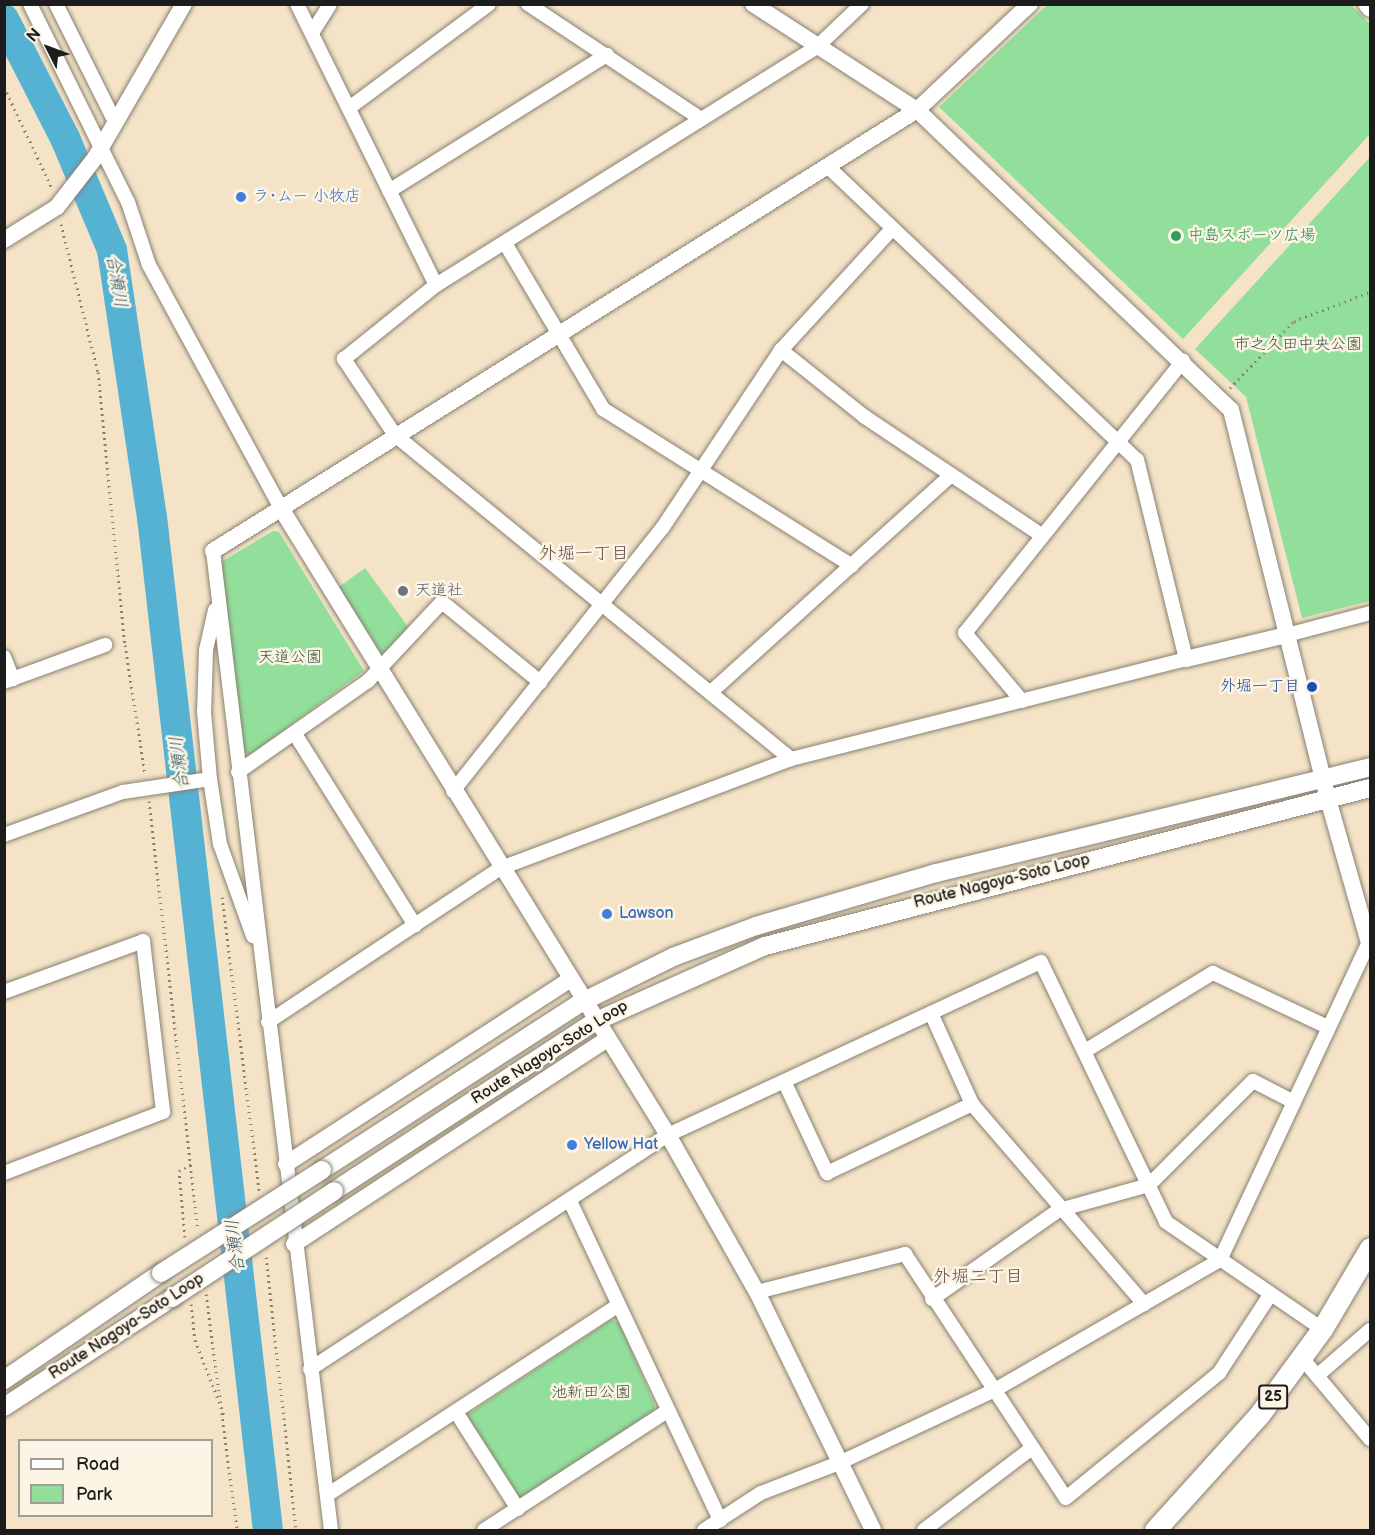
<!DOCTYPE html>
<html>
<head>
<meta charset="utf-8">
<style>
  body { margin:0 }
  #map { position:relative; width:1375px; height:1535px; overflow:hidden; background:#f4e3c7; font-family:"Balsamiq Sans","Klee One",sans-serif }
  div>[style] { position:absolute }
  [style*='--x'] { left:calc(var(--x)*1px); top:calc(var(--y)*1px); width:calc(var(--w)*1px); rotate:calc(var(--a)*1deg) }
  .green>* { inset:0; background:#92df9c }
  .river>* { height:30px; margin:-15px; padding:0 15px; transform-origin:15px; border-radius:15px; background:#55b2d3 }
  .path>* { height:3px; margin-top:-1.5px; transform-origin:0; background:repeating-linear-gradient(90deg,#888072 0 1.5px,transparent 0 6px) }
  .roads { filter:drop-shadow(0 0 2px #888072) drop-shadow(0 0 2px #888072) }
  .minor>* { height:14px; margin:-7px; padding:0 7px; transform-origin:7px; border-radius:7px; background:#fff }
  .tertiary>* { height:16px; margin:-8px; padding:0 8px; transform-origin:8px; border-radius:8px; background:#fff }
  .secondary>* { height:18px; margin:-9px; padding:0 9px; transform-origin:9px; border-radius:9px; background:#fff }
  .primary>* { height:21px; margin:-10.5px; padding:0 10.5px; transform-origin:10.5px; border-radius:10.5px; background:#fff }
  .bridges { filter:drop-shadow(0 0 2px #888072) drop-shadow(0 0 2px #888072) }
  .secondary-bridge>* { height:18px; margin:-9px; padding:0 9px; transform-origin:9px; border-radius:9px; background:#fff }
  .dots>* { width:16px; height:16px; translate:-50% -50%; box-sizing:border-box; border:3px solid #fcf5e5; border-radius:50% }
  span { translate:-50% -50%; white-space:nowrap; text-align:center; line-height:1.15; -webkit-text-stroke:5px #fcf5e5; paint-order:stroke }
  .shield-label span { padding:2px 4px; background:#fcf5e5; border:2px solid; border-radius:4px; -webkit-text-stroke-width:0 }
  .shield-label { font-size:15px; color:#1c1c1c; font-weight:700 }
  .shop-label { font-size:16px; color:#366cbe }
  .left { translate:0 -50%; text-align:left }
  .leisure-label { font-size:16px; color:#27864d }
  .park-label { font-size:16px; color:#3f5642 }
  .worship-label { font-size:16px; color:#5b616d }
  .transit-label { font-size:16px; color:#164399 }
  .right { translate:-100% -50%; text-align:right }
  .street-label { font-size:16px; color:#1c1c1c }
  .water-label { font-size:18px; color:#335865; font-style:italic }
  .neighbourhood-label { font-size:18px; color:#654c46 }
  .frame { position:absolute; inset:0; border:6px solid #1c1c1c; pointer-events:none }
  .legend { position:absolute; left:18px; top:1439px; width:195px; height:78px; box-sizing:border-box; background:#fcf5e5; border:2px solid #a29e95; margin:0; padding:8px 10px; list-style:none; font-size:18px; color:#1c1c1c }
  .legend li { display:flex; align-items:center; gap:12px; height:30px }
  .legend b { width:30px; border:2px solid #a29e95 }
  .north { position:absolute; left:18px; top:18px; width:60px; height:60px; -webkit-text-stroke:4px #fcf5e5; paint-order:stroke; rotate:312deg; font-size:16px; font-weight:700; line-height:24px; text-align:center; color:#1c1c1c }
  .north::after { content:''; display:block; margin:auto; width:21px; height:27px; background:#1c1c1c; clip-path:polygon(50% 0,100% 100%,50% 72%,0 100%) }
</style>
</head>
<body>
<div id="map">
  <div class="green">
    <i style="clip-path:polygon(1047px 5px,1351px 5px,1370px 24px,1370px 134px,1183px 339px,939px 107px)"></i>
    <i style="clip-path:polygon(1370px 157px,1370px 601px,1302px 618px,1246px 397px,1195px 349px)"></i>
    <i style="clip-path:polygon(273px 531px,279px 532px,364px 671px,250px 755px,244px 752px,221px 562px)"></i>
    <i style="clip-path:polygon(365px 568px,409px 628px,381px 655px,339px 587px)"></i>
    <i style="clip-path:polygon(611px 1320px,619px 1322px,655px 1405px,654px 1412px,523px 1497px,516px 1496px,467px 1422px,468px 1414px)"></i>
  </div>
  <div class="river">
    <i style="--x:4;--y:19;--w:134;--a:62.9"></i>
    <i style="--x:65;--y:138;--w:121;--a:67.2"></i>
    <i style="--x:112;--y:250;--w:270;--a:81.5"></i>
    <i style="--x:152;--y:517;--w:1020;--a:83.47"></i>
  </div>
  <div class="path">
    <i style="--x:4;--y:87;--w:112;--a:64.6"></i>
    <i style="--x:61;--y:224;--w:153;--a:76"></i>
    <i style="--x:98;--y:372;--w:274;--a:84.4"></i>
    <i style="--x:125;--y:645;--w:131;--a:81.2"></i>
    <i style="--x:1230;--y:388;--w:93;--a:-46.3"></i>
    <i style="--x:1294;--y:321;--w:81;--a:-20.9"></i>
    <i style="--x:149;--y:801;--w:432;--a:83.5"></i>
    <i style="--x:222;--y:897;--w:296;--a:82.8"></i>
    <i style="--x:185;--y:1237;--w:66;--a:-95.2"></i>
    <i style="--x:179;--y:1171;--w:15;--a:-28"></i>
    <i style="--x:266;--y:1257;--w:275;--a:83.7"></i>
    <i style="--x:206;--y:1294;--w:238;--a:82.5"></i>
    <i style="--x:191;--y:1304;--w:36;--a:84"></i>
    <i style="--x:195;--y:1340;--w:83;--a:68.7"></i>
  </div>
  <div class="roads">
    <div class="minor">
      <i style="--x:30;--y:4;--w:221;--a:63.7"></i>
      <i style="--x:128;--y:202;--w:66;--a:71.6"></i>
      <i style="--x:149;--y:265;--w:279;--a:61.5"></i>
      <i style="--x:56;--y:4;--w:132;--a:63.4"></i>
      <i style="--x:297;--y:4;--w:313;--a:63.7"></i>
      <i style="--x:528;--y:4;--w:208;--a:33.6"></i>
      <i style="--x:312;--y:33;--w:34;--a:-58"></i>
      <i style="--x:349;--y:108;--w:174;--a:-36.6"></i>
      <i style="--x:389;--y:191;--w:257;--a:-32"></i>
      <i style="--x:505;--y:243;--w:193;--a:59.4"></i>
      <i style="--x:603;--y:409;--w:294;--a:32.2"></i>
      <i style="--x:781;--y:350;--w:107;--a:38.6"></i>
      <i style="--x:865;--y:417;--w:212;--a:33.8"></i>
      <i style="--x:213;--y:551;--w:986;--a:83.13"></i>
      <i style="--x:215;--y:610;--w:41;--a:102.7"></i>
      <i style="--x:206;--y:650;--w:62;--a:91.8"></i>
      <i style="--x:204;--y:712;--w:67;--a:84.9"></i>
      <i style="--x:210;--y:779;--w:66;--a:81.3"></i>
      <i style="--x:220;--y:844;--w:98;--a:70.3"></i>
      <i style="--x:1287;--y:635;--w:86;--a:-14.8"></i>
      <i style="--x:4;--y:657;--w:24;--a:68"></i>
      <i style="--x:4;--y:682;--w:108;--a:-20.1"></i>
      <i style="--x:711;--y:692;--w:324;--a:-42.1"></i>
      <i style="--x:1022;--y:701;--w:89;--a:-130"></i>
      <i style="--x:965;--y:633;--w:349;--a:-51.3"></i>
      <i style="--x:295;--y:734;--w:226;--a:57.9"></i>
      <i style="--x:791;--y:759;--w:512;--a:-140.71"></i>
      <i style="--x:395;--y:435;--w:92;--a:-123.9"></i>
      <i style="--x:344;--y:359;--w:118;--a:-38.8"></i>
      <i style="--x:436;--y:285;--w:451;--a:-32"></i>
      <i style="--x:818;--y:46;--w:61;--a:-43.7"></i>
      <i style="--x:238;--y:772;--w:159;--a:-35"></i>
      <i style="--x:368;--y:681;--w:108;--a:-46.9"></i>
      <i style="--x:442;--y:602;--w:127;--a:39.2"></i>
      <i style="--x:453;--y:791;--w:337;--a:-51.5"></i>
      <i style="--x:663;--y:527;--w:213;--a:-56.3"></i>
      <i style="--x:781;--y:350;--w:164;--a:-47.5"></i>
      <i style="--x:4;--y:835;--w:127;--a:-19.9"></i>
      <i style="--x:123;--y:792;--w:88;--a:-8.5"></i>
      <i style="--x:4;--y:992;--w:148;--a:-20.1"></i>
      <i style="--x:143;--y:941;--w:172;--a:83.3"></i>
      <i style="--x:163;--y:1112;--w:170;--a:159"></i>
      <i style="--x:931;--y:1013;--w:100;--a:65.7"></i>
      <i style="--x:972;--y:1104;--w:264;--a:49.3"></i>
      <i style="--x:268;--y:1022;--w:279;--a:-33.5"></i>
      <i style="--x:501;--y:868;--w:310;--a:-20.6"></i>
      <i style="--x:791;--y:759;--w:407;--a:-14.2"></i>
      <i style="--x:1186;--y:659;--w:205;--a:-103.8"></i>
      <i style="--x:1137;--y:460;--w:426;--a:-136.5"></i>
      <i style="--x:1085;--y:1051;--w:150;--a:-31.4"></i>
      <i style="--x:1213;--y:973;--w:127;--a:25.2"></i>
      <i style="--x:784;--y:1081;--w:102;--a:64.9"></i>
      <i style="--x:827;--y:1173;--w:161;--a:-25.4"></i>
      <i style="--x:570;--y:1201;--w:353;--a:64.8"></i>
      <i style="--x:757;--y:1292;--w:153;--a:-14.4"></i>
      <i style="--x:905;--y:1254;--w:292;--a:56.6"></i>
      <i style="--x:1066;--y:1498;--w:198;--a:-39.2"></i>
      <i style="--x:1219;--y:1373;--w:93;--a:-56.8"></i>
      <i style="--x:932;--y:1299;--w:155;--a:-35"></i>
      <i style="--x:1059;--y:1210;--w:93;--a:-15.5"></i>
      <i style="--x:1149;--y:1185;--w:147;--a:-45"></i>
      <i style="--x:1253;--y:1081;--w:46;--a:27.1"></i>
      <i style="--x:1302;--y:1358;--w:106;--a:50"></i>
      <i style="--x:310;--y:1369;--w:428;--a:-33.2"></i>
      <i style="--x:668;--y:1135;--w:411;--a:-24.9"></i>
      <i style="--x:1041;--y:962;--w:288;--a:64.3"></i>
      <i style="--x:1166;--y:1222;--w:189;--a:34.4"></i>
      <i style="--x:1318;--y:1375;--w:69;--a:-40.9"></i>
      <i style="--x:456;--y:1412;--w:115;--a:57.4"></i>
      <i style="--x:327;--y:1495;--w:346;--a:-33.1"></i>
      <i style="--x:484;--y:1530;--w:217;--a:-33"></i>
      <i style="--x:704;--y:1530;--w:68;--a:-33"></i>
      <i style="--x:761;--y:1493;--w:84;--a:-21"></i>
      <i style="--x:839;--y:1463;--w:170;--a:-25.1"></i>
      <i style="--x:993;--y:1391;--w:262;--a:-30"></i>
      <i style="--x:1220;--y:1260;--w:349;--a:-64.9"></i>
      <i style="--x:924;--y:1530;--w:136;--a:-37.2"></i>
    </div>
    <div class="tertiary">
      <i style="--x:753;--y:4;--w:195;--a:32.9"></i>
      <i style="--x:917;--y:110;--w:434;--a:43.7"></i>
      <i style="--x:1231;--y:410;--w:401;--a:76"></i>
      <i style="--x:1328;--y:799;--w:153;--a:74.1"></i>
      <i style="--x:1366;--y:4;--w:6;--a:51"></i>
      <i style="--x:4;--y:240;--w:62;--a:-31.9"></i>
      <i style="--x:57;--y:207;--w:62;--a:-52.2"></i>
      <i style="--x:95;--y:158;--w:178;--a:-60"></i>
      <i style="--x:282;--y:510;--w:735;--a:58.3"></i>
      <i style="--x:668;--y:1135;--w:180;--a:60.5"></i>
      <i style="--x:757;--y:1292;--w:265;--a:64"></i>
      <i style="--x:213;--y:551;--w:831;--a:-32.06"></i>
      <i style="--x:917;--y:110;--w:155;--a:-43.2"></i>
      <i style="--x:1186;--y:659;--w:104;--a:-13.4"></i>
      <i style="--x:286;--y:1164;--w:336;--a:-33"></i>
      <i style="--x:294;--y:1244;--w:373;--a:-33.2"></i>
    </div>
    <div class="secondary">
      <i style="--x:322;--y:1170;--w:310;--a:-32.9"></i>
      <i style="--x:582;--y:1002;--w:102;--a:-26.3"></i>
      <i style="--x:673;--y:957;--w:89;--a:-20.5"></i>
      <i style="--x:756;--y:926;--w:188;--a:-16.4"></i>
      <i style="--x:936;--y:873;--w:447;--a:-13.7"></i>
      <i style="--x:334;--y:1191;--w:310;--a:-33"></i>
      <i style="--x:594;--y:1022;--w:187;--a:-24"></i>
      <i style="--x:765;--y:946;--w:625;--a:-14.64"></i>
      <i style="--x:4;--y:1380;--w:190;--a:-34.3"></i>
      <i style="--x:4;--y:1407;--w:200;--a:-33"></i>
    </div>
    <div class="primary">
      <i style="--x:1155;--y:1530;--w:155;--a:-47.9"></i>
      <i style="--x:1259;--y:1415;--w:107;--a:-53.8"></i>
      <i style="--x:1322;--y:1329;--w:94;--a:-59.3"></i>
    </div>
  </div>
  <div class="bridges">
    <div class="secondary-bridge">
      <i style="--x:161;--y:1273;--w:191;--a:-32.6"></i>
      <i style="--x:172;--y:1298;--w:194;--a:-33.4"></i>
    </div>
  </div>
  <div class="dots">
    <i style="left:241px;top:197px;background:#3f7fe0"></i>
    <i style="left:1176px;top:236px;background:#2e9e5b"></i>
    <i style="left:403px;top:591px;background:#6b7280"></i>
    <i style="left:1312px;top:687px;background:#1a4fb4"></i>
    <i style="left:607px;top:914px;background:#3f7fe0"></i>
    <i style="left:572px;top:1145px;background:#3f7fe0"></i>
  </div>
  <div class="shield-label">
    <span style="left:1273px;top:1397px">25</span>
  </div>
  <div class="shop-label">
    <span class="left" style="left:253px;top:197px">ラ･ムー 小牧店</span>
    <span class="left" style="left:619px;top:914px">Lawson</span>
    <span class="left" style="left:584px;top:1145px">Yellow Hat</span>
  </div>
  <div class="leisure-label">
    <span class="left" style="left:1188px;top:236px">中島スポーツ広場</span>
  </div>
  <div class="park-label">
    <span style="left:1298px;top:345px">市之久田中央公園</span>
    <span style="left:290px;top:658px">天道公園</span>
    <span style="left:591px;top:1393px">池新田公園</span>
  </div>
  <div class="worship-label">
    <span class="left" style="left:415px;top:591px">天道社</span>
  </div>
  <div class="transit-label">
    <span class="right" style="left:1300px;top:687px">外堀一丁目</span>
  </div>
  <div class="street-label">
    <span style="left:1002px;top:882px;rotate:-14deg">Route Nagoya-Soto Loop</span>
    <span style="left:550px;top:1053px;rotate:-32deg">Route Nagoya-Soto Loop</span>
    <span style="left:127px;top:1327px;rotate:-33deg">Route Nagoya-Soto Loop</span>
  </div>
  <div class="water-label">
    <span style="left:116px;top:281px;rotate:81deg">合瀬川</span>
    <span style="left:180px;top:763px;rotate:-97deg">合瀬川</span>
    <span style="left:236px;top:1246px;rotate:-97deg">合瀬川</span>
  </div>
  <div class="neighbourhood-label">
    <span style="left:584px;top:554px">外堀一丁目</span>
    <span style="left:978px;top:1277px">外堀二丁目</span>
  </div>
  <div class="frame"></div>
  <ul class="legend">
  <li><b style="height:8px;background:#fff"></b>Road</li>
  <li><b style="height:16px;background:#92df9c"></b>Park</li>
  </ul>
  <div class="north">N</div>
</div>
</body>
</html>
